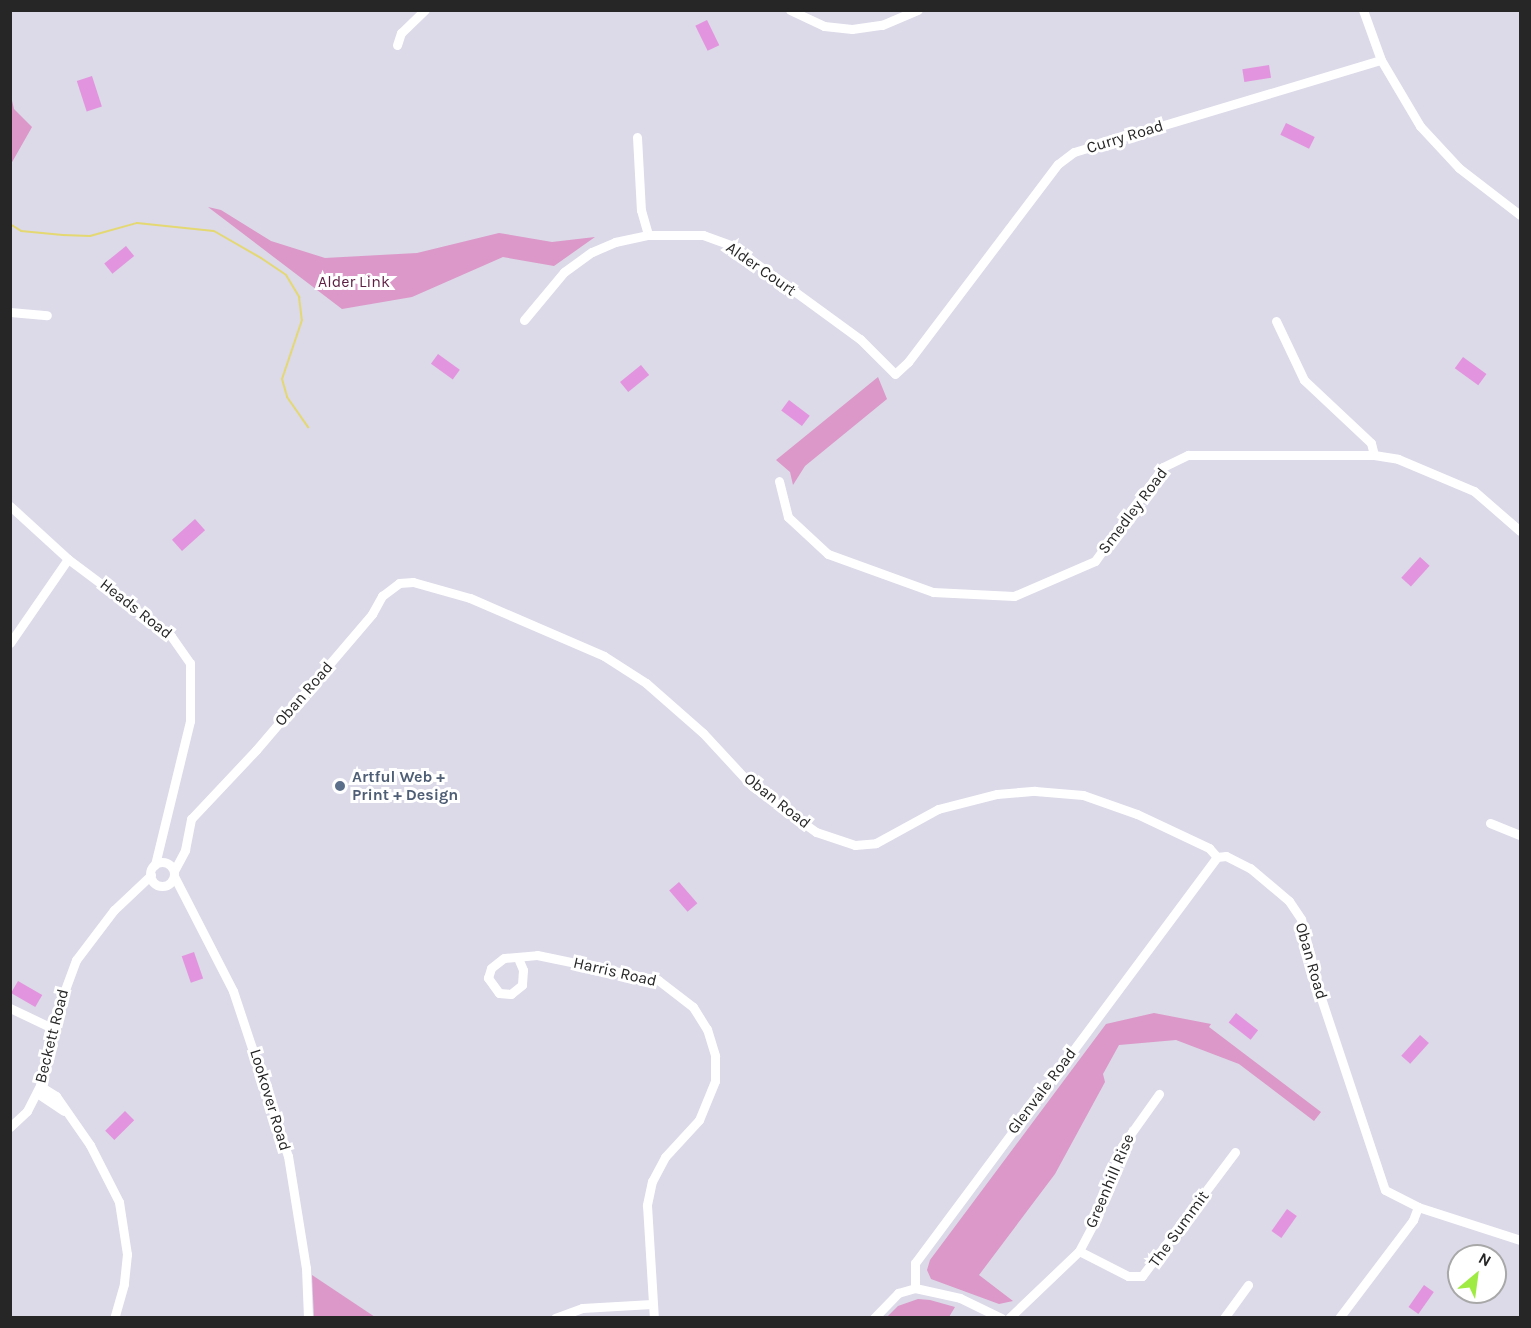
<!DOCTYPE html>
<html>
<head>
<meta charset="utf-8">
<style>
  body { margin:0 }
  #map { position:relative; width:1531px; height:1328px; overflow:hidden; background:#dcd9e8; font-family:Karla,sans-serif }
  div>[style] { position:absolute }
  [style*='--x'] { left:calc(var(--x)*1px); top:calc(var(--y)*1px); width:calc(var(--w)*1px); rotate:calc(var(--a)*1deg) }
  .green>* { inset:0; background:#db98c8 }
  .pitch>* { inset:0; background:#e295de; transform-origin:0 0 }
  .stream>* { height:2px; margin:-1px; padding:0 1px; transform-origin:1px; border-radius:1px; background:#e4d872 }
  .street>* { height:9px; margin:-4.5px; padding:0 4.5px; transform-origin:4.5px; border-radius:4.5px; background:#fff }
  .street>.ring { margin:-4.5px; padding:0; box-sizing:content-box; background:none; border:9px solid #fff; border-radius:50% }
  .dots>* { width:16px; height:16px; translate:-50% -50%; box-sizing:border-box; border:3px solid #fff; border-radius:50% }
  span { translate:-50% -50%; white-space:nowrap; text-align:center; line-height:1.15; -webkit-text-stroke:6px #fff; paint-order:stroke }
  .street-label { font-size:16px; color:#262626 }
  .park-label { font-size:16px; color:#5c1e42 }
  .service-label { font-size:16px; color:#4e5e75; font-weight:700 }
  .left { translate:0 -50%; text-align:left }
  .frame { position:absolute; inset:0; border:12px solid #262626; pointer-events:none }
  .north { position:absolute; left:1447px; top:1244px; width:60px; height:60px; box-sizing:border-box; background:#fff; border:2px solid #a8a8a8; border-radius:50%; rotate:29deg; font-size:16px; font-weight:700; line-height:24px; text-align:center; color:#262626 }
  .north::after { content:''; display:block; margin:auto; width:21px; height:27px; background:#a0eb43; clip-path:polygon(50% 0,100% 100%,50% 72%,0 100%) }
</style>
</head>
<body>
<div id="map">
  <div class="green">
    <i style="clip-path:polygon(11px 96px,14px 109px,32px 127px,11px 164px)"></i>
    <i style="clip-path:polygon(208px 207px,221px 210px,271px 241px,325px 258px,417px 253px,499px 233px,552px 242px,595px 237px,554px 266px,503px 257px,412px 297px,342px 309px)"></i>
    <i style="clip-path:polygon(878px 377px,887px 399px,805px 466px,793px 485px,790px 472px,776px 460px)"></i>
    <i style="clip-path:polygon(1154px 1013px,1211px 1024px,1209px 1027px,1321px 1112px,1314px 1121px,1239px 1064px,1176px 1040px,1119px 1045px,1103px 1074px,1105px 1082px,1055px 1174px,979px 1275px,1013px 1301px,999px 1304px,931px 1279px,927px 1270px,930px 1260px,1106px 1024px)"></i>
    <i style="clip-path:polygon(312px 1275px,375px 1317px,314px 1317px)"></i>
    <i style="clip-path:polygon(918px 1299px,930px 1300px,955px 1307px,949px 1317px,887px 1317px,898px 1306px)"></i>
  </div>
  <div class="pitch">
    <i style="left:707px;top:20px;width:28px;height:13px;rotate:64deg"></i>
    <i style="left:1269px;top:65px;width:13px;height:27px;rotate:81deg"></i>
    <i style="left:92px;top:76px;width:32px;height:16px;rotate:72deg"></i>
    <i style="left:1286px;top:123px;width:32px;height:13px;rotate:26deg"></i>
    <i style="left:126px;top:246px;width:13px;height:28px;rotate:51deg"></i>
    <i style="left:438px;top:354px;width:27px;height:12px;rotate:36deg"></i>
    <i style="left:1463px;top:357px;width:29px;height:14px;rotate:36deg"></i>
    <i style="left:641px;top:365px;width:13px;height:27px;rotate:51deg"></i>
    <i style="left:789px;top:400px;width:26px;height:13px;rotate:37deg"></i>
    <i style="left:195px;top:519px;width:15px;height:31px;rotate:48deg"></i>
    <i style="left:1420px;top:557px;width:13px;height:28px;rotate:42deg"></i>
    <i style="left:679px;top:882px;width:28px;height:13px;rotate:49deg"></i>
    <i style="left:194px;top:952px;width:28px;height:13px;rotate:71deg"></i>
    <i style="left:18px;top:981px;width:28px;height:14px;rotate:30deg"></i>
    <i style="left:1236px;top:1013px;width:28px;height:12px;rotate:38deg"></i>
    <i style="left:1420px;top:1035px;width:12px;height:28px;rotate:42deg"></i>
    <i style="left:125px;top:1111px;width:13px;height:28px;rotate:45deg"></i>
    <i style="left:1287px;top:1209px;width:12px;height:27px;rotate:35deg"></i>
    <i style="left:1424px;top:1285px;width:12px;height:27px;rotate:35deg"></i>
  </div>
  <div class="stream">
    <i style="--x:10;--y:224;--w:13;--a:32"></i>
    <i style="--x:21;--y:231;--w:42;--a:5.4"></i>
    <i style="--x:63;--y:235;--w:27;--a:2"></i>
    <i style="--x:90;--y:236;--w:49;--a:-15.5"></i>
    <i style="--x:137;--y:223;--w:77;--a:5.9"></i>
    <i style="--x:214;--y:231;--w:54;--a:29.9"></i>
    <i style="--x:261;--y:258;--w:30;--a:34"></i>
    <i style="--x:286;--y:275;--w:26;--a:59"></i>
    <i style="--x:299;--y:297;--w:23;--a:83"></i>
    <i style="--x:302;--y:320;--w:62;--a:108.7"></i>
    <i style="--x:282;--y:379;--w:19;--a:74"></i>
    <i style="--x:287;--y:397;--w:37;--a:55"></i>
  </div>
  <div class="street">
    <i style="--x:790;--y:10;--w:38;--a:25"></i>
    <i style="--x:824;--y:26;--w:28;--a:6"></i>
    <i style="--x:852;--y:29;--w:30;--a:-8"></i>
    <i style="--x:882;--y:25;--w:39;--a:-23"></i>
    <i style="--x:1363;--y:10;--w:53;--a:70.2"></i>
    <i style="--x:1381;--y:60;--w:77;--a:59.4"></i>
    <i style="--x:1420;--y:126;--w:57;--a:47.1"></i>
    <i style="--x:1459;--y:168;--w:77;--a:37.6"></i>
    <i style="--x:397;--y:45;--w:13;--a:-72"></i>
    <i style="--x:401;--y:33;--w:33;--a:-44"></i>
    <i style="--x:637;--y:137;--w:73;--a:86.9"></i>
    <i style="--x:641;--y:210;--w:26;--a:74"></i>
    <i style="--x:10;--y:312;--w:37;--a:5"></i>
    <i style="--x:524;--y:320;--w:62;--a:-50.2"></i>
    <i style="--x:564;--y:272;--w:34;--a:-36"></i>
    <i style="--x:592;--y:252;--w:25;--a:-23"></i>
    <i style="--x:615;--y:242;--w:34;--a:-12"></i>
    <i style="--x:648;--y:235;--w:55;--a:0"></i>
    <i style="--x:703;--y:235;--w:30;--a:20"></i>
    <i style="--x:731;--y:245;--w:160;--a:36.1"></i>
    <i style="--x:860;--y:339;--w:49;--a:45"></i>
    <i style="--x:895;--y:374;--w:18;--a:-43"></i>
    <i style="--x:908;--y:362;--w:248;--a:-52.9"></i>
    <i style="--x:1058;--y:164;--w:20;--a:-37"></i>
    <i style="--x:1074;--y:152;--w:320;--a:-16.7"></i>
    <i style="--x:1276;--y:321;--w:65;--a:64.6"></i>
    <i style="--x:1304;--y:380;--w:92;--a:43.2"></i>
    <i style="--x:1371;--y:443;--w:12;--a:76"></i>
    <i style="--x:779;--y:481;--w:37;--a:76"></i>
    <i style="--x:788;--y:517;--w:54;--a:42.8"></i>
    <i style="--x:828;--y:554;--w:112;--a:19.9"></i>
    <i style="--x:933;--y:592;--w:81;--a:2.8"></i>
    <i style="--x:1014;--y:596;--w:88;--a:-23.4"></i>
    <i style="--x:1095;--y:561;--w:116;--a:-54.1"></i>
    <i style="--x:1163;--y:467;--w:28;--a:-26"></i>
    <i style="--x:1188;--y:455;--w:186;--a:0"></i>
    <i style="--x:1374;--y:455;--w:24;--a:9"></i>
    <i style="--x:1398;--y:459;--w:82;--a:22.8"></i>
    <i style="--x:1474;--y:491;--w:61;--a:41"></i>
    <i style="--x:10;--y:506;--w:79;--a:42.4"></i>
    <i style="--x:68;--y:559;--w:129;--a:36.8"></i>
    <i style="--x:171;--y:636;--w:33;--a:55"></i>
    <i style="--x:190;--y:663;--w:58;--a:90"></i>
    <i style="--x:190;--y:721;--w:148;--a:103.7"></i>
    <i style="--x:10;--y:643;--w:102;--a:-55.4"></i>
    <i style="--x:1490;--y:823;--w:32;--a:22"></i>
    <i style="--x:1217;--y:857;--w:9;--a:-6"></i>
    <i style="--x:1226;--y:856;--w:27;--a:27"></i>
    <i style="--x:1250;--y:868;--w:51;--a:40.2"></i>
    <i style="--x:1289;--y:901;--w:22;--a:56"></i>
    <i style="--x:1301;--y:919;--w:81;--a:75.8"></i>
    <i style="--x:1321;--y:998;--w:202;--a:71.6"></i>
    <i style="--x:1385;--y:1190;--w:37;--a:27"></i>
    <i style="--x:1418;--y:1207;--w:107;--a:17.9"></i>
    <i class="ring" style="left:150px;top:862px;width:15px;height:15px"></i>
    <i style="--x:174;--y:871;--w:24;--a:-62"></i>
    <i style="--x:185;--y:850;--w:32;--a:-79"></i>
    <i style="--x:191;--y:819;--w:95;--a:-46.7"></i>
    <i style="--x:256;--y:750;--w:179;--a:-49.5"></i>
    <i style="--x:372;--y:614;--w:21;--a:-61"></i>
    <i style="--x:382;--y:596;--w:21;--a:-37"></i>
    <i style="--x:399;--y:583;--w:14;--a:-4"></i>
    <i style="--x:413;--y:582;--w:59;--a:15.7"></i>
    <i style="--x:470;--y:598;--w:146;--a:23.4"></i>
    <i style="--x:604;--y:656;--w:50;--a:32.7"></i>
    <i style="--x:646;--y:683;--w:76;--a:41.3"></i>
    <i style="--x:703;--y:733;--w:72;--a:47.2"></i>
    <i style="--x:752;--y:786;--w:79;--a:35.7"></i>
    <i style="--x:816;--y:832;--w:41;--a:18.4"></i>
    <i style="--x:855;--y:845;--w:21;--a:-5"></i>
    <i style="--x:876;--y:843;--w:71;--a:-28.7"></i>
    <i style="--x:938;--y:809;--w:61;--a:-14.3"></i>
    <i style="--x:997;--y:794;--w:38;--a:-5"></i>
    <i style="--x:1035;--y:791;--w:48;--a:4.8"></i>
    <i style="--x:1083;--y:795;--w:57;--a:19.4"></i>
    <i style="--x:1137;--y:814;--w:80;--a:25.3"></i>
    <i style="--x:1209;--y:848;--w:12;--a:48"></i>
    <i style="--x:174;--y:876;--w:129;--a:62.8"></i>
    <i style="--x:233;--y:991;--w:174;--a:71.6"></i>
    <i style="--x:288;--y:1156;--w:113;--a:80.9"></i>
    <i style="--x:306;--y:1268;--w:50;--a:87.7"></i>
    <i style="--x:518;--y:958;--w:13;--a:67"></i>
    <i style="--x:523;--y:970;--w:15;--a:94"></i>
    <i style="--x:522;--y:985;--w:14;--a:141"></i>
    <i style="--x:511;--y:994;--w:12;--a:-175"></i>
    <i style="--x:499;--y:993;--w:19;--a:-126"></i>
    <i style="--x:488;--y:978;--w:10;--a:-73"></i>
    <i style="--x:491;--y:968;--w:16;--a:-38"></i>
    <i style="--x:504;--y:958;--w:33;--a:-5"></i>
    <i style="--x:537;--y:955;--w:124;--a:11.7"></i>
    <i style="--x:658;--y:980;--w:44;--a:37.6"></i>
    <i style="--x:693;--y:1007;--w:26;--a:58"></i>
    <i style="--x:707;--y:1029;--w:28;--a:73"></i>
    <i style="--x:715;--y:1056;--w:25;--a:90"></i>
    <i style="--x:715;--y:1081;--w:42;--a:112.3"></i>
    <i style="--x:699;--y:1120;--w:50;--a:132.6"></i>
    <i style="--x:665;--y:1157;--w:27;--a:118"></i>
    <i style="--x:652;--y:1181;--w:25;--a:102"></i>
    <i style="--x:647;--y:1205;--w:113;--a:86.5"></i>
    <i style="--x:10;--y:1008;--w:47;--a:25.5"></i>
    <i style="--x:40;--y:1086;--w:19;--a:32"></i>
    <i style="--x:56;--y:1096;--w:60;--a:55.2"></i>
    <i style="--x:90;--y:1145;--w:64;--a:63"></i>
    <i style="--x:119;--y:1202;--w:53;--a:81.3"></i>
    <i style="--x:127;--y:1254;--w:30;--a:96"></i>
    <i style="--x:124;--y:1284;--w:35;--a:106"></i>
    <i style="--x:37;--y:1093;--w:32;--a:34"></i>
    <i style="--x:10;--y:1127;--w:23;--a:-43"></i>
    <i style="--x:27;--y:1111;--w:28;--a:-63"></i>
    <i style="--x:40;--y:1086;--w:74;--a:-77.5"></i>
    <i style="--x:56;--y:1014;--w:58;--a:-69.7"></i>
    <i style="--x:76;--y:960;--w:63;--a:-52.8"></i>
    <i style="--x:114;--y:910;--w:51;--a:-43.4"></i>
    <i style="--x:1079;--y:1251;--w:55;--a:27"></i>
    <i style="--x:1128;--y:1276;--w:14;--a:0"></i>
    <i style="--x:1142;--y:1276;--w:155;--a:-53.1"></i>
    <i style="--x:915;--y:1288;--w:25;--a:-90"></i>
    <i style="--x:915;--y:1263;--w:506;--a:-53.36"></i>
    <i style="--x:555;--y:1318;--w:29;--a:-20"></i>
    <i style="--x:582;--y:1308;--w:70;--a:-3.3"></i>
    <i style="--x:874;--y:1318;--w:35;--a:-46"></i>
    <i style="--x:898;--y:1293;--w:18;--a:-16"></i>
    <i style="--x:915;--y:1288;--w:46;--a:12.5"></i>
    <i style="--x:960;--y:1298;--w:46;--a:26"></i>
    <i style="--x:1009;--y:1318;--w:97;--a:-43.7"></i>
    <i style="--x:1079;--y:1251;--w:41;--a:-62.2"></i>
    <i style="--x:1098;--y:1215;--w:73;--a:-70.8"></i>
    <i style="--x:1122;--y:1146;--w:64;--a:-54.6"></i>
    <i style="--x:1224;--y:1318;--w:41;--a:-54"></i>
    <i style="--x:1339;--y:1318;--w:123;--a:-52.9"></i>
    <i style="--x:1413;--y:1220;--w:14;--a:-69"></i>
  </div>
  <div class="dots">
    <i style="left:340px;top:786px;background:#5c6f8a"></i>
  </div>
  <div class="street-label">
    <span style="left:1125px;top:137px;rotate:-17deg">Curry Road</span>
    <span style="left:761px;top:269px;rotate:35deg">Alder Court</span>
    <span style="left:1133px;top:511px;rotate:-53deg">Smedley Road</span>
    <span style="left:136px;top:609px;rotate:38deg">Heads Road</span>
    <span style="left:304px;top:694px;rotate:-49deg">Oban Road</span>
    <span style="left:777px;top:801px;rotate:38deg">Oban Road</span>
    <span style="left:1311px;top:961px;rotate:74deg">Oban Road</span>
    <span style="left:615px;top:972px;rotate:13deg">Harris Road</span>
    <span style="left:52px;top:1036px;rotate:-76deg">Beckett Road</span>
    <span style="left:1042px;top:1091px;rotate:-53deg">Glenvale Road</span>
    <span style="left:270px;top:1100px;rotate:73deg">Lookover Road</span>
    <span style="left:1110px;top:1181px;rotate:-67deg">Greenhill Rise</span>
    <span style="left:1179px;top:1229px;rotate:-54deg">The Summit</span>
  </div>
  <div class="park-label">
    <span style="left:354px;top:282px">Alder Link</span>
  </div>
  <div class="service-label">
    <span class="left" style="left:352px;top:786px">Artful Web +<br>Print + Design</span>
  </div>
  <div class="frame"></div>
  <div class="north">N</div>
</div>
</body>
</html>
